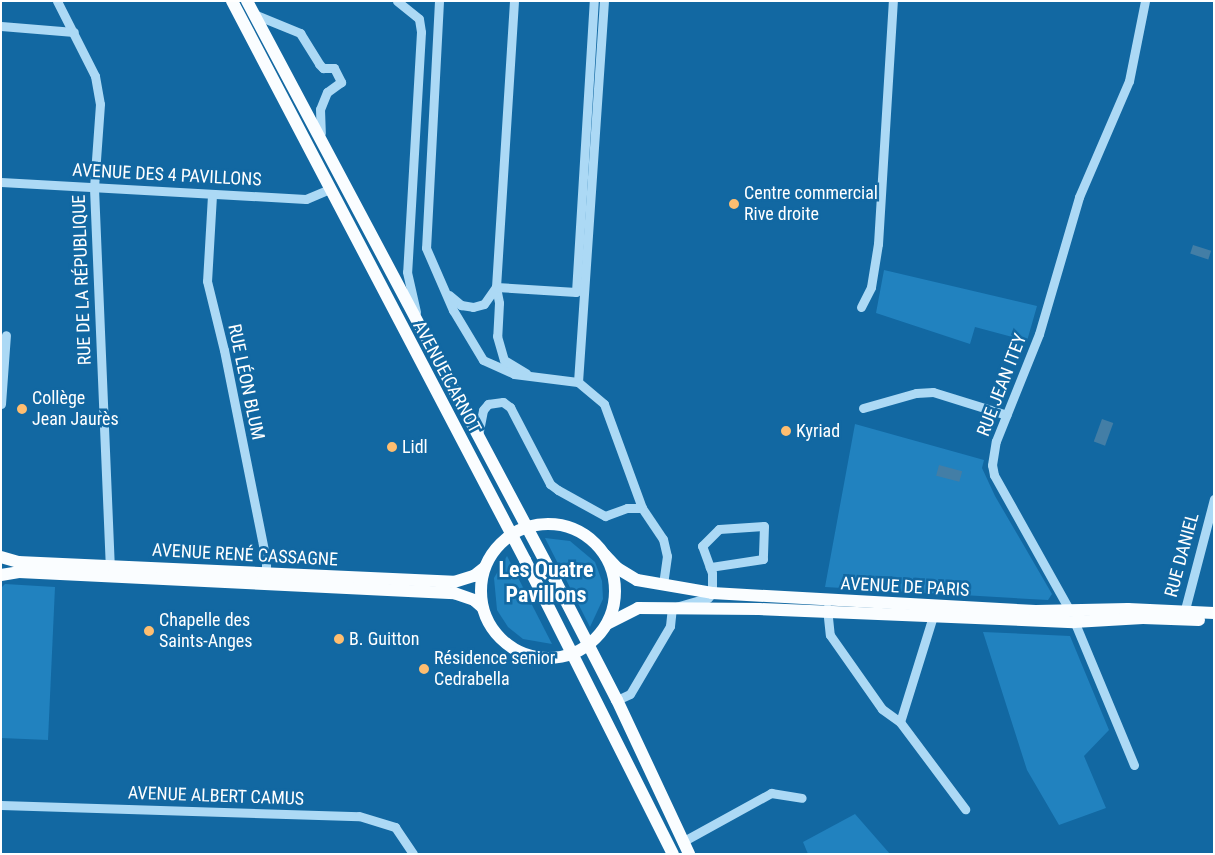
<!DOCTYPE html>
<html>
<head>
<meta charset="utf-8">
<style>
  body { margin:0 }
  #map { position:relative; width:1215px; height:855px; overflow:hidden; background:#1268a2; font-family:"Roboto Condensed",sans-serif }
  div>[style] { position:absolute }
  [style*='--x'] { left:calc(var(--x)*1px); top:calc(var(--y)*1px); width:calc(var(--w)*1px); rotate:calc(var(--a)*1deg) }
  .green>* { inset:0; background:#2182bf }
  .water>* { inset:0; background:#437ea6; transform-origin:0 0 }
  .minor>* { height:9px; margin:-4.5px; padding:0 4.5px; transform-origin:4.5px; border-radius:4.5px; background:#acd9f5 }
  .major>* { height:12px; margin:-6px; padding:0 6px; transform-origin:6px; border-radius:6px; background:#fafdff }
  .major>.ring { margin:-6px; padding:0; box-sizing:content-box; background:none; border:12px solid #fafdff; border-radius:50% }
  .dots>* { width:14px; height:14px; translate:-50% -50%; box-sizing:border-box; border:2px solid #1268a2; border-radius:50% }
  span { translate:-50% -50%; white-space:nowrap; text-align:center; line-height:1.15; -webkit-text-stroke:5px #1268a2; paint-order:stroke }
  .street-label { font-size:18px; color:#fff }
  .poi-label { font-size:18px; color:#fff }
  .left { translate:0 -50%; text-align:left }
  .district-label { font-size:22px; color:#fff; font-weight:700 }
  .frame { position:absolute; inset:0; border:2px solid #fff; pointer-events:none }
</style>
</head>
<body>
<div id="map">
  <div class="green">
    <i style="clip-path:polygon(884px 270px,1037px 306px,1027px 341px,975px 327px,970px 344px,876px 313px)"></i>
    <i style="clip-path:polygon(855px 424px,984px 460px,982px 468px,995px 496px,1052px 594px,1048px 600px,825px 587px)"></i>
    <i style="clip-path:polygon(545px 538px,570px 541px,595px 562px,602px 581px,603px 599px,590px 627px)"></i>
    <i style="clip-path:polygon(507px 556px,552px 644px,523px 639px,508px 627px,497px 610px,494px 578px)"></i>
    <i style="clip-path:polygon(5px 584px,55px 587px,48px 740px,1px 738px,1px 588px)"></i>
    <i style="clip-path:polygon(983px 632px,1070px 636px,1109px 730px,1084px 756px,1106px 808px,1059px 825px,1027px 770px)"></i>
    <i style="clip-path:polygon(855px 814px,890px 854px,808px 854px,803px 842px)"></i>
  </div>
  <div class="water">
    <i style="left:1193px;top:245px;width:19px;height:9px;rotate:18deg"></i>
    <i style="left:1102px;top:419px;width:12px;height:24px;rotate:20deg"></i>
    <i style="left:939px;top:465px;width:24px;height:11px;rotate:15deg"></i>
  </div>
  <div class="minor">
    <i style="--x:57;--y:1;--w:84;--a:63.1"></i>
    <i style="--x:95;--y:76;--w:28;--a:80"></i>
    <i style="--x:100;--y:104;--w:84;--a:94.1"></i>
    <i style="--x:94;--y:188;--w:383;--a:87.6"></i>
    <i style="--x:397;--y:1;--w:28;--a:39"></i>
    <i style="--x:419;--y:19;--w:13;--a:81"></i>
    <i style="--x:421;--y:32;--w:240;--a:93.3"></i>
    <i style="--x:407;--y:272;--w:41;--a:77.3"></i>
    <i style="--x:439;--y:1;--w:247;--a:93"></i>
    <i style="--x:426;--y:248;--w:68;--a:66.5"></i>
    <i style="--x:453;--y:310;--w:58;--a:59"></i>
    <i style="--x:483;--y:360;--w:34;--a:24"></i>
    <i style="--x:514;--y:374;--w:64;--a:7.1"></i>
    <i style="--x:578;--y:382;--w:34;--a:40"></i>
    <i style="--x:604;--y:404;--w:111;--a:69.9"></i>
    <i style="--x:642;--y:508;--w:37;--a:56"></i>
    <i style="--x:663;--y:539;--w:17;--a:77"></i>
    <i style="--x:667;--y:556;--w:29;--a:98"></i>
    <i style="--x:514;--y:1;--w:287;--a:93.6"></i>
    <i style="--x:496;--y:287;--w:16;--a:79"></i>
    <i style="--x:499;--y:303;--w:33;--a:93"></i>
    <i style="--x:497;--y:336;--w:25;--a:74"></i>
    <i style="--x:504;--y:360;--w:26;--a:31"></i>
    <i style="--x:256;--y:15;--w:48;--a:22.2"></i>
    <i style="--x:300;--y:33;--w:36;--a:58"></i>
    <i style="--x:319;--y:64;--w:6;--a:45"></i>
    <i style="--x:323;--y:68;--w:11;--a:0"></i>
    <i style="--x:334;--y:68;--w:16;--a:63"></i>
    <i style="--x:341;--y:82;--w:17;--a:144"></i>
    <i style="--x:327;--y:92;--w:18;--a:112"></i>
    <i style="--x:320;--y:109;--w:24;--a:88"></i>
    <i style="--x:1;--y:26;--w:73;--a:4.7"></i>
    <i style="--x:1;--y:182;--w:305;--a:3.2"></i>
    <i style="--x:306;--y:199;--w:26;--a:-23"></i>
    <i style="--x:212;--y:195;--w:86;--a:93.3"></i>
    <i style="--x:207;--y:281;--w:71;--a:76.2"></i>
    <i style="--x:224;--y:350;--w:214;--a:78.7"></i>
    <i style="--x:266;--y:560;--w:18;--a:90"></i>
    <i style="--x:449;--y:295;--w:16;--a:40"></i>
    <i style="--x:461;--y:305;--w:12;--a:9"></i>
    <i style="--x:473;--y:307;--w:11;--a:-15"></i>
    <i style="--x:484;--y:304;--w:21;--a:-55"></i>
    <i style="--x:496;--y:287;--w:80;--a:3.6"></i>
    <i style="--x:576;--y:292;--w:292;--a:-86.5"></i>
    <i style="--x:861;--y:307;--w:22;--a:-63"></i>
    <i style="--x:871;--y:287;--w:44;--a:-80.8"></i>
    <i style="--x:878;--y:244;--w:243;--a:-86.5"></i>
    <i style="--x:578;--y:382;--w:382;--a:-86.1"></i>
    <i style="--x:1;--y:404;--w:69;--a:-85.9"></i>
    <i style="--x:863;--y:408;--w:55;--a:-15.8"></i>
    <i style="--x:916;--y:393;--w:17;--a:-3"></i>
    <i style="--x:933;--y:392;--w:77;--a:17.3"></i>
    <i style="--x:478;--y:436;--w:26;--a:-79"></i>
    <i style="--x:483;--y:410;--w:8;--a:-50"></i>
    <i style="--x:488;--y:404;--w:15;--a:-8"></i>
    <i style="--x:503;--y:402;--w:9;--a:36"></i>
    <i style="--x:510;--y:407;--w:87;--a:62.5"></i>
    <i style="--x:550;--y:484;--w:10;--a:37"></i>
    <i style="--x:558;--y:490;--w:54;--a:29"></i>
    <i style="--x:605;--y:516;--w:23;--a:-20"></i>
    <i style="--x:627;--y:508;--w:15;--a:0"></i>
    <i style="--x:827;--y:608;--w:27;--a:84"></i>
    <i style="--x:830;--y:635;--w:90;--a:54.9"></i>
    <i style="--x:882;--y:709;--w:22;--a:36"></i>
    <i style="--x:900;--y:722;--w:109;--a:53.2"></i>
    <i style="--x:1183;--y:617;--w:122;--a:-75.3"></i>
    <i style="--x:617;--y:700;--w:14;--a:-25"></i>
    <i style="--x:630;--y:694;--w:79;--a:-59.5"></i>
    <i style="--x:670;--y:626;--w:18;--a:-84"></i>
    <i style="--x:672;--y:608;--w:37;--a:-16"></i>
    <i style="--x:708;--y:598;--w:6;--a:-51"></i>
    <i style="--x:712;--y:593;--w:20;--a:-90"></i>
    <i style="--x:712;--y:573;--w:29;--a:-110"></i>
    <i style="--x:702;--y:546;--w:24;--a:-45"></i>
    <i style="--x:719;--y:529;--w:45;--a:-3.8"></i>
    <i style="--x:764;--y:526;--w:33;--a:92"></i>
    <i style="--x:763;--y:559;--w:54;--a:171.4"></i>
    <i style="--x:900;--y:722;--w:114;--a:-72.7"></i>
    <i style="--x:1134;--y:765;--w:167;--a:-112.6"></i>
    <i style="--x:1070;--y:611;--w:156;--a:-119.2"></i>
    <i style="--x:994;--y:475;--w:10;--a:-101"></i>
    <i style="--x:992;--y:465;--w:24;--a:-81"></i>
    <i style="--x:996;--y:441;--w:115;--a:-68.1"></i>
    <i style="--x:1039;--y:334;--w:143;--a:-73.7"></i>
    <i style="--x:1079;--y:197;--w:126;--a:-66.7"></i>
    <i style="--x:1129;--y:81;--w:82;--a:-78.7"></i>
    <i style="--x:1;--y:805;--w:358;--a:1.8"></i>
    <i style="--x:359;--y:816;--w:38;--a:17"></i>
    <i style="--x:395;--y:827;--w:32;--a:56"></i>
    <i style="--x:682;--y:842;--w:102;--a:-28.8"></i>
    <i style="--x:771;--y:793;--w:31;--a:9"></i>
  </div>
  <div class="major">
    <i style="--x:232;--y:1;--w:631;--a:62.34"></i>
    <i style="--x:525;--y:560;--w:329;--a:63.3"></i>
    <i style="--x:247;--y:1;--w:658;--a:61.99"></i>
    <i style="--x:556;--y:582;--w:133;--a:62.7"></i>
    <i style="--x:617;--y:700;--w:170;--a:64.9"></i>
    <i class="ring" style="left:481px;top:524px;width:122px;height:122px"></i>
    <i style="--x:605;--y:555;--w:18;--a:47"></i>
    <i style="--x:617;--y:568;--w:23;--a:31"></i>
    <i style="--x:637;--y:580;--w:76;--a:9.8"></i>
    <i style="--x:712;--y:593;--w:324;--a:3.2"></i>
    <i style="--x:1036;--y:611;--w:92;--a:-1.2"></i>
    <i style="--x:1128;--y:609;--w:86;--a:2.7"></i>
    <i style="--x:1;--y:557;--w:18;--a:16"></i>
    <i style="--x:18;--y:562;--w:436;--a:2.6"></i>
    <i style="--x:454;--y:582;--w:21;--a:-17"></i>
    <i style="--x:474;--y:576;--w:13;--a:-39"></i>
    <i style="--x:1;--y:575;--w:18;--a:-9"></i>
    <i style="--x:19;--y:572;--w:436;--a:2.8"></i>
    <i style="--x:454;--y:593;--w:21;--a:19"></i>
    <i style="--x:474;--y:600;--w:11;--a:41"></i>
    <i style="--x:607;--y:624;--w:35;--a:-27"></i>
    <i style="--x:638;--y:608;--w:121;--a:0.5"></i>
    <i style="--x:759;--y:609;--w:315;--a:2.4"></i>
    <i style="--x:1074;--y:622;--w:69;--a:-3.3"></i>
    <i style="--x:1143;--y:618;--w:56;--a:2"></i>
  </div>
  <div class="dots">
    <i style="left:734px;top:204px;background:#ffbe70"></i>
    <i style="left:22px;top:409px;background:#ffbe70"></i>
    <i style="left:786px;top:431px;background:#ffbe70"></i>
    <i style="left:392px;top:447px;background:#ffbe70"></i>
    <i style="left:149px;top:631px;background:#ffbe70"></i>
    <i style="left:339px;top:639px;background:#ffbe70"></i>
    <i style="left:424px;top:669px;background:#ffbe70"></i>
  </div>
  <div class="street-label">
    <span style="left:167px;top:175px;rotate:3deg">AVENUE DES 4 PAVILLONS</span>
    <span style="left:82px;top:280px;rotate:-92deg">RUE DE LA RÉPUBLIQUE</span>
    <span style="left:447px;top:377px;rotate:62deg">AVENUE CARNOT</span>
    <span style="left:246px;top:382px;rotate:78deg">RUE LÉON BLUM</span>
    <span style="left:1002px;top:385px;rotate:-69deg">RUE JEAN ITEY</span>
    <span style="left:245px;top:555px;rotate:3deg">AVENUE RENÉ CASSAGNE</span>
    <span style="left:1182px;top:555px;rotate:-75deg">RUE DANIEL</span>
    <span style="left:905px;top:587px;rotate:3deg">AVENUE DE PARIS</span>
    <span style="left:216px;top:796px;rotate:2deg">AVENUE ALBERT CAMUS</span>
  </div>
  <div class="poi-label">
    <span class="left" style="left:744px;top:204px">Centre commercial<br>Rive droite</span>
    <span class="left" style="left:32px;top:409px">Collège<br>Jean Jaurès</span>
    <span class="left" style="left:796px;top:431px">Kyriad</span>
    <span class="left" style="left:402px;top:447px">Lidl</span>
    <span class="left" style="left:159px;top:631px">Chapelle des<br>Saints-Anges</span>
    <span class="left" style="left:349px;top:639px">B. Guitton</span>
    <span class="left" style="left:434px;top:669px">Résidence senior<br>Cedrabella</span>
  </div>
  <div class="district-label">
    <span style="left:546px;top:582px">Les Quatre<br>Pavillons</span>
  </div>
  <div class="frame"></div>
</div>
</body>
</html>
